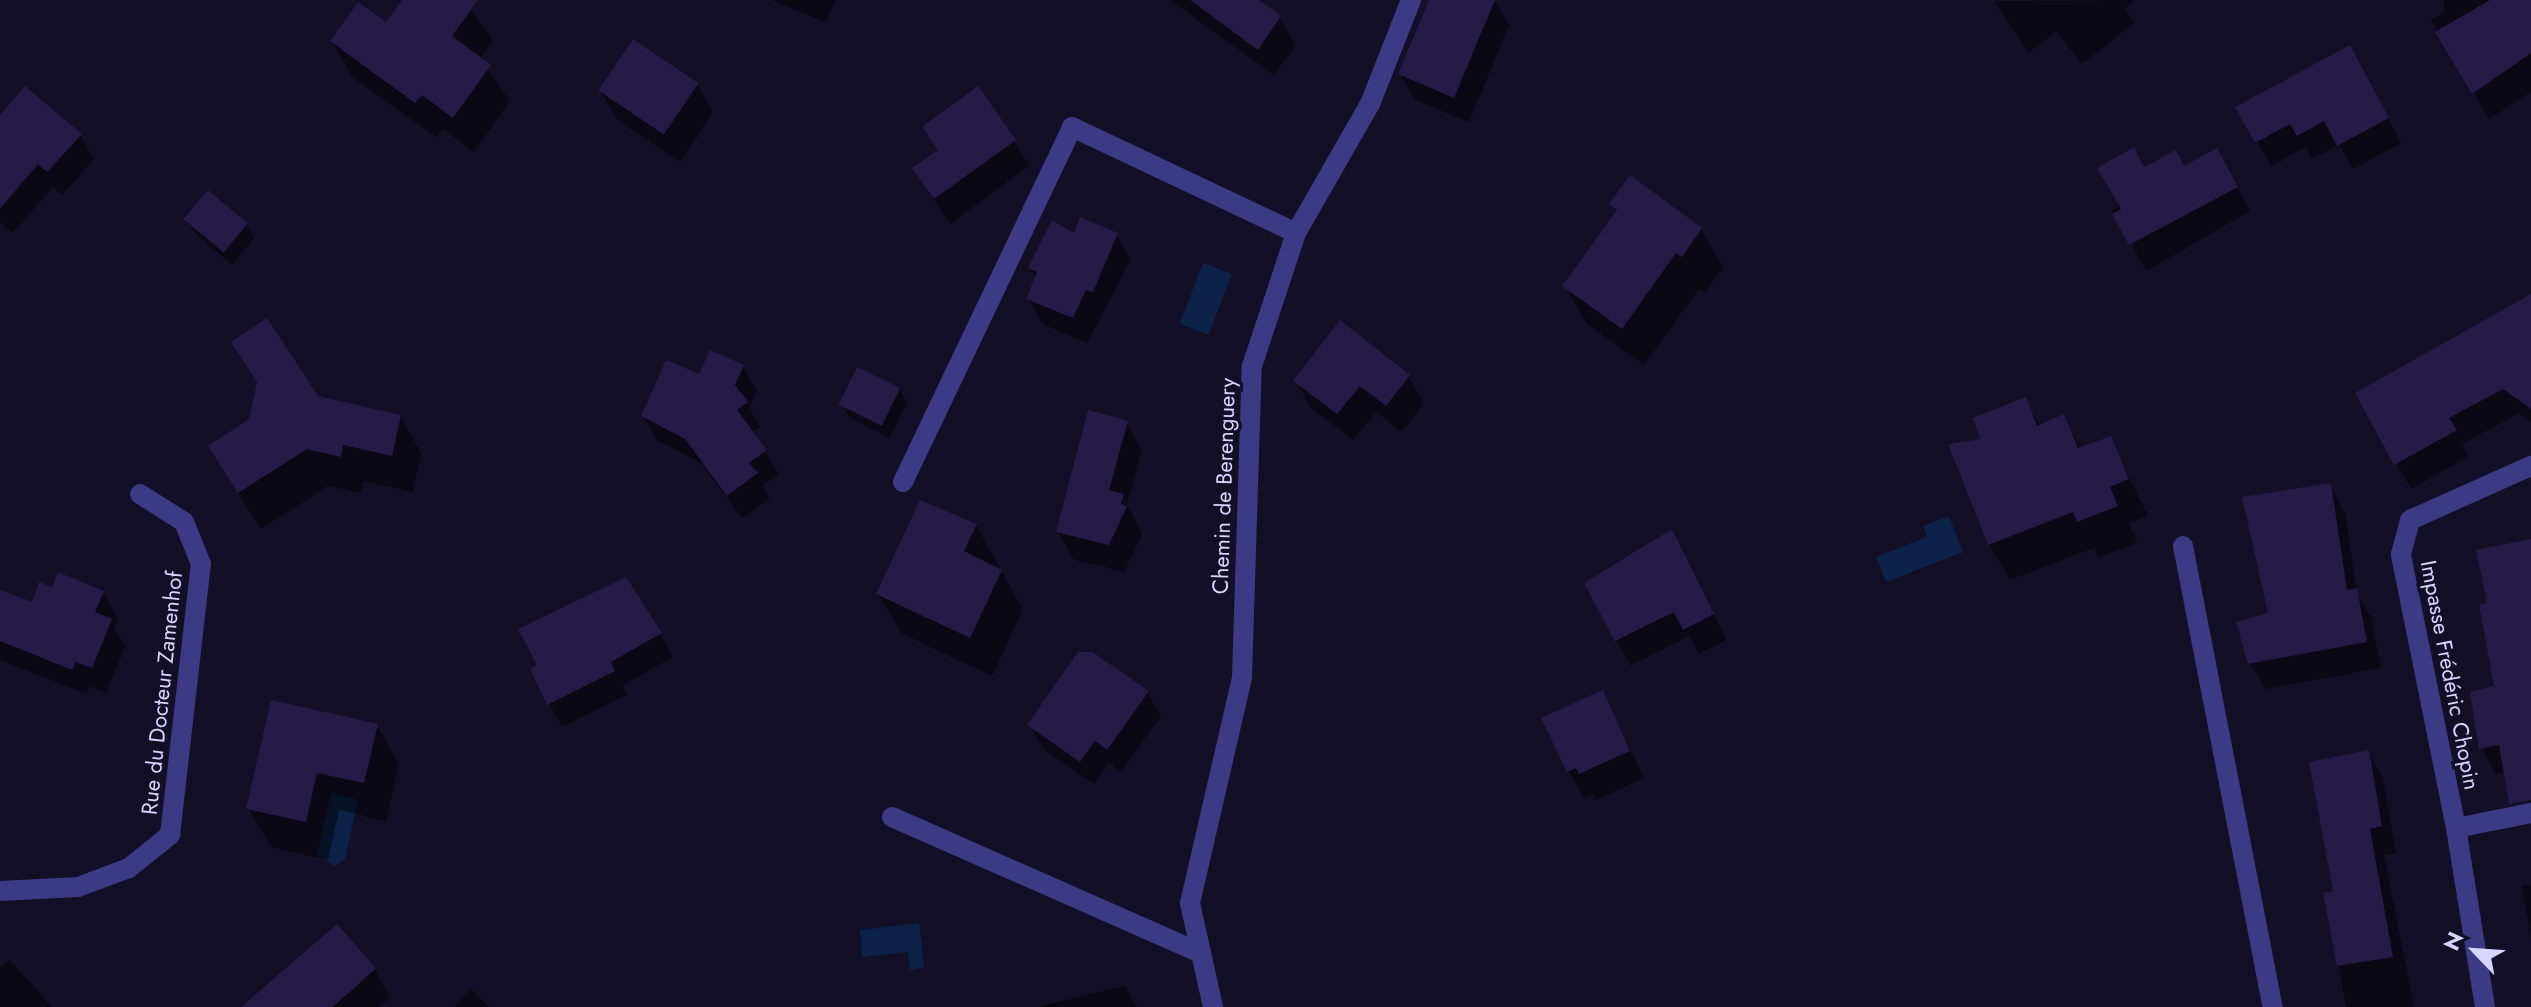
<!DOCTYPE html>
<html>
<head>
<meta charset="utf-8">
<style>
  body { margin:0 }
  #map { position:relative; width:2531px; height:1007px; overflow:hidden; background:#130f26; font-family:Jost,sans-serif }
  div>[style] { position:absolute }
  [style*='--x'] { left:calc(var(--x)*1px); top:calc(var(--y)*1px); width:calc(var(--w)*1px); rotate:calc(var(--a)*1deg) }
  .water>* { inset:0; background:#0c2248; transform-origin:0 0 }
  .shadow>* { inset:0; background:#0007; transform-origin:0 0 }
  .building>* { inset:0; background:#241b47; transform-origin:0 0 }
  .minor>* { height:20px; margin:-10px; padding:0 10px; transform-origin:10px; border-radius:10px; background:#3d3a85 }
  span { translate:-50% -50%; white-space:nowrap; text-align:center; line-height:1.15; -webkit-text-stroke:7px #130f26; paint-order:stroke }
  .street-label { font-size:22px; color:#d9d4ff }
  .north { position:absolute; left:2435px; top:911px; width:80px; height:80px; -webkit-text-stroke:6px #130f26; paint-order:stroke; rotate:295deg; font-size:22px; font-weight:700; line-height:32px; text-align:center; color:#d9d4ff }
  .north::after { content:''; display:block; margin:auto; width:28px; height:36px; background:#d9d4ff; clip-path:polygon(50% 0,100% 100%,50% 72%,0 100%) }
</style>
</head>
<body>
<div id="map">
  <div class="water">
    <i style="left:1203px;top:263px;width:31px;height:65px;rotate:21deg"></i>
    <i style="clip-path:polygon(1949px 516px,1963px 552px,1886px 582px,1876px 557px,1927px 537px,1923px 526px)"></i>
    <i style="clip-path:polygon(331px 793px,358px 800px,345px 859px,335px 866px,317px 855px)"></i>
    <i style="clip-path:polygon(919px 923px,924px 967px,910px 970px,908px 952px,862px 957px,860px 930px)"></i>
  </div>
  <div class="shadow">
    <i style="clip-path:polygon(430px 0,464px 0,493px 41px,480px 59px,510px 101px,474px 152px,443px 129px,436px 137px,352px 77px,332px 41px,387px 25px)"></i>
    <i style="clip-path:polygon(772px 0,835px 0,826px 23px)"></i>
    <i style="clip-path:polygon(1170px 0,1255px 0,1280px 18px,1296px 45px,1274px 75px)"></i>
    <i style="clip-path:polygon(1431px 0,1494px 0,1509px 25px,1469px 122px,1415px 100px,1400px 74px)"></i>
    <i style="clip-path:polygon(2135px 0,2125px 8px,2134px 23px,2082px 64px,2056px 31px,2029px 53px,1994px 1px)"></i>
    <i style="clip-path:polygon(2444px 0,2531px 0,2531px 92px,2489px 119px,2431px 20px,2444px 13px)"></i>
    <i style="clip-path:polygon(2363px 72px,2401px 143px,2353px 169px,2339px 145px,2312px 159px,2306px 147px,2271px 166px,2238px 107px)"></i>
    <i style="clip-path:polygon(698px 85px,713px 112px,680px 162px,617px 119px,601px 91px)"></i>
    <i style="clip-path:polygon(0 118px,80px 135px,94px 159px,62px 195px,53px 187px,13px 233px,0 222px)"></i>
    <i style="clip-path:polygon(925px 128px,1014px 141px,1029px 166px,950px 224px,914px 169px,939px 152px)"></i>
    <i style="left:2216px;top:151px;width:69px;height:120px;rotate:60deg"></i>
    <i style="clip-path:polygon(1612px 204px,1701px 229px,1723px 267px,1705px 293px,1699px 289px,1644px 365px,1587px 324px,1565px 286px,1617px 213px)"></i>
    <i style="clip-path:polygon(187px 220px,247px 225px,254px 238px,232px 265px,195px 233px)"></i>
    <i style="clip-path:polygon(1116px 235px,1131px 260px,1087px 343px,1043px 324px,1028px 298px,1036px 279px,1030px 268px,1075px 236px)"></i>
    <i style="clip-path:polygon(2531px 297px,2531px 422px,2519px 413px,2462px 444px,2469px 456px,2411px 489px,2357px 394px)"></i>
    <i style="clip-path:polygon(234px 343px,317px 398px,400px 416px,421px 453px,413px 492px,363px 481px,361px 493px,328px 486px,261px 529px,232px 483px,259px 385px)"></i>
    <i style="clip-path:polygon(743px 367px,757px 391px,749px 407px,760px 427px,752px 433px,779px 474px,763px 486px,770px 498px,742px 518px,701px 463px,657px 440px,643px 416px,700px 377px)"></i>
    <i style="clip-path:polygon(1408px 376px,1424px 403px,1402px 432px,1376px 412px,1353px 440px,1311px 408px,1296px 381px)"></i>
    <i style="clip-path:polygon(899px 389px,907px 403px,890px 438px,850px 418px,842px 405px)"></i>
    <i style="clip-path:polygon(2025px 400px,2040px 426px,2063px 417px,2082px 449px,2110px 438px,2148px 516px,2129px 523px,2137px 543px,2099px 557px,2094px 548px,2010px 580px,1989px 544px,1983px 441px)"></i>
    <i style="clip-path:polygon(1126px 422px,1142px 450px,1127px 504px,1142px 534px,1124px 572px,1073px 559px,1058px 531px)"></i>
    <i style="clip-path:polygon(2330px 485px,2345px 512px,2357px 593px,2371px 617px,2381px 668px,2266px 689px,2250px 663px)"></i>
    <i style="clip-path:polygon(976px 525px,1023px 610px,992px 676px,901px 633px,878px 594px)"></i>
    <i style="clip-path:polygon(1672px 532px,1727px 640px,1699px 654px,1689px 636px,1631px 665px,1616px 640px)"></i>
    <i style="clip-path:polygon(2531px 541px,2531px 779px,2512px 770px,2496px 774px,2481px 748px,2497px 688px,2489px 605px)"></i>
    <i style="clip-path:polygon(53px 590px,103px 592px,118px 618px,114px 627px,125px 646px,106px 693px,90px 686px,87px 694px,0 660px,0 592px,33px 605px)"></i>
    <i style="clip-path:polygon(660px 634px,673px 657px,622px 686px,627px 695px,562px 727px,532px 670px)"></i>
    <i style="clip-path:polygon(1147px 692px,1161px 716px,1121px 772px,1109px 763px,1094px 784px,1043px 749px,1030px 725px)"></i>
    <i style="clip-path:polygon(1602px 692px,1644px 778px,1596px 800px,1593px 795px,1584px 798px,1568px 771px)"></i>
    <i style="clip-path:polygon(377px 726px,399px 764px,386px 821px,339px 810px,328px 860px,271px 847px,248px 808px)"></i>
    <i style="clip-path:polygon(2368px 752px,2383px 779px,2396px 853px,2384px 855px,2414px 1007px,2346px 1007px,2326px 894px,2335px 893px)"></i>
    <i style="clip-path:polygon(2531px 885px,2531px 938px,2522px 886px)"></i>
    <i style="clip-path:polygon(337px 927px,375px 970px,390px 997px,379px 1007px,268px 1007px)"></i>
    <i style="clip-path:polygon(10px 960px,52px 1007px,0 1007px,0 968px)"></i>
    <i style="clip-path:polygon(1125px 986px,1137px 1007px,1041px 1007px,1040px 1006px)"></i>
    <i style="clip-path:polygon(471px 989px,490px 1007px,454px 1007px)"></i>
  </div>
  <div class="building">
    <i style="clip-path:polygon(402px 0,478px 0,452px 36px,491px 65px,453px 118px,422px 95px,415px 103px,330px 41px,358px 2px,386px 22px)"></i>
    <i style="clip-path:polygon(1190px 0,1259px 0,1281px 16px,1258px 50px)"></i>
    <i style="clip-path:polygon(1429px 0,1495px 0,1454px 98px,1398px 74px)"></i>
    <i style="clip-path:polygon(2490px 0,2531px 0,2531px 53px,2472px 94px,2435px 32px)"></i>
    <i style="left:633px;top:39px;width:79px;height:62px;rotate:34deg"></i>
    <i style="clip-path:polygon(2350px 45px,2389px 118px,2337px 146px,2324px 121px,2297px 136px,2290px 124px,2255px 143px,2235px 107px)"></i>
    <i style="clip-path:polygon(25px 86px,82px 134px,47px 172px,38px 164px,0 209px,0 115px)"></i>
    <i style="clip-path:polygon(978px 86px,1016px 140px,934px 199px,912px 168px,938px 150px,922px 127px)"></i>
    <i style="clip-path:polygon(2134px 147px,2144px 167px,2176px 150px,2184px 166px,2217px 148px,2238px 187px,2129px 245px,2112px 214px,2121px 209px,2097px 168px)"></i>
    <i style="clip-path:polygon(1630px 175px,1702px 228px,1682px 257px,1676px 253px,1622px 329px,1562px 286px,1617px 210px,1609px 204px)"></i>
    <i style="left:208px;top:190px;width:52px;height:38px;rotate:40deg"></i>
    <i style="clip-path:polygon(1080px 217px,1118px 233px,1093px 292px,1086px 290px,1073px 318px,1026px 299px,1037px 272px,1028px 268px,1052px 220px,1074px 233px)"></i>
    <i style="clip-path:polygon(2531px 294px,2531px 409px,2503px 389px,2449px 418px,2457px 430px,2394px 465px,2355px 393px)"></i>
    <i style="clip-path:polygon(267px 318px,318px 396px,401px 415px,392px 456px,343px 445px,341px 457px,307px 449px,238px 493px,208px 446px,249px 419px,257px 382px,231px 342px)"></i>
    <i style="clip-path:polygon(1340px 320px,1410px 375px,1386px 406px,1360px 386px,1337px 414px,1293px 381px)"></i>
    <i style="clip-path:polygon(710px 350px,744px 365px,735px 385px,748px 402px,737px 410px,767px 450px,749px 463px,758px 473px,727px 496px,685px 439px,641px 416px,666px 360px,699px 374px)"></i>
    <i style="left:857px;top:367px;width:48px;height:42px;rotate:26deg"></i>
    <i style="clip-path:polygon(2026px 397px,2037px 426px,2064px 414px,2078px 448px,2111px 436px,2129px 479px,2110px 487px,2118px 506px,2077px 522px,2073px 512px,1988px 545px,1948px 444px,1981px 439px,1972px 418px)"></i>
    <i style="clip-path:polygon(1088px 410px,1128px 421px,1109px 490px,1124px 494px,1121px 504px,1127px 506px,1109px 545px,1056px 532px)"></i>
    <i style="clip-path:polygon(2331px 483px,2347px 590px,2357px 588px,2367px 642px,2248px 664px,2236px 622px,2268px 613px,2242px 497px)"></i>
    <i style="clip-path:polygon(920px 500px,977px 524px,964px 551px,1002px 570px,970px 638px,876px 594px)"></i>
    <i style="clip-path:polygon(1672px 529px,1714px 614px,1683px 630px,1674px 612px,1615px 641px,1584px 583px)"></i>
    <i style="clip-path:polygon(2531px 539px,2531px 800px,2509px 804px,2499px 745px,2479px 749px,2470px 692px,2494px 686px,2479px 605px,2487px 603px,2476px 550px)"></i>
    <i style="clip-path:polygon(58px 572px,104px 591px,95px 612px,112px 619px,92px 668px,75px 662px,72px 670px,0 641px,0 590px,32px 602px,39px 582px,52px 587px)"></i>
    <i style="clip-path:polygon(626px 577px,662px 633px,611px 662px,615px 671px,547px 705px,530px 669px,537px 665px,518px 629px)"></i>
    <i style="clip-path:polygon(1078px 652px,1092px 652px,1149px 691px,1107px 750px,1095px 741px,1080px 762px,1027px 725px)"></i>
    <i style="clip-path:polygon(1603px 690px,1630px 751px,1579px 774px,1576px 768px,1567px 772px,1541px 718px)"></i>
    <i style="clip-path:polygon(271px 700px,378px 724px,364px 783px,317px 773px,306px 822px,246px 809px)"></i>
    <i style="clip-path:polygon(2369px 750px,2382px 826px,2370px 829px,2393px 957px,2337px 966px,2323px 893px,2333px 891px,2309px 762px)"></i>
    <i style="clip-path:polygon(337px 924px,376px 968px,350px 992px,332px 1007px,241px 1007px)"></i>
  </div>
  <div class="minor">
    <i style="--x:903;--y:482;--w:393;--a:-64.5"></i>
    <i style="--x:1072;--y:127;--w:248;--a:25.3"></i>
    <i style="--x:2183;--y:546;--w:470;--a:79"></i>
    <i style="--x:892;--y:817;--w:338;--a:23.8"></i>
    <i style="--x:2456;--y:828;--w:76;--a:-11.3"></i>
    <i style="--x:0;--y:891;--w:78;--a:-2.9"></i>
    <i style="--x:78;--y:887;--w:54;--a:-20.4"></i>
    <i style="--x:129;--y:868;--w:53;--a:-38.8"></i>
    <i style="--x:170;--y:835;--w:273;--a:-83.5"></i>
    <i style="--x:201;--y:564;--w:45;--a:-112"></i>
    <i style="--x:184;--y:522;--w:52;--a:-147.5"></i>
    <i style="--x:1213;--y:1007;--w:107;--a:-102.5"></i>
    <i style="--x:1190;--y:903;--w:232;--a:-77"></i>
    <i style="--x:1242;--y:677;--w:311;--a:-88.2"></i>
    <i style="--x:1252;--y:366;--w:140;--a:-71.7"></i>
    <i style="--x:1296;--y:233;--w:149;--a:-60.2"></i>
    <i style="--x:1370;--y:104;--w:112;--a:-68.5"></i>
    <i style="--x:2485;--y:1007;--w:181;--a:-99.2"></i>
    <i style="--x:2456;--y:828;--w:279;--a:-101.4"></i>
    <i style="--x:2401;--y:554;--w:35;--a:-75"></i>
    <i style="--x:2410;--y:520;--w:133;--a:-24.1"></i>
  </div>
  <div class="street-label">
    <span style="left:1224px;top:486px;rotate:-88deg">Chemin de Berenguery</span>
    <span style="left:2450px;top:675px;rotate:79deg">Impasse Frédéric Chopin</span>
    <span style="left:162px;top:693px;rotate:-84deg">Rue du Docteur Zamenhof</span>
  </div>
  <div class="north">N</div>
</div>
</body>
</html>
